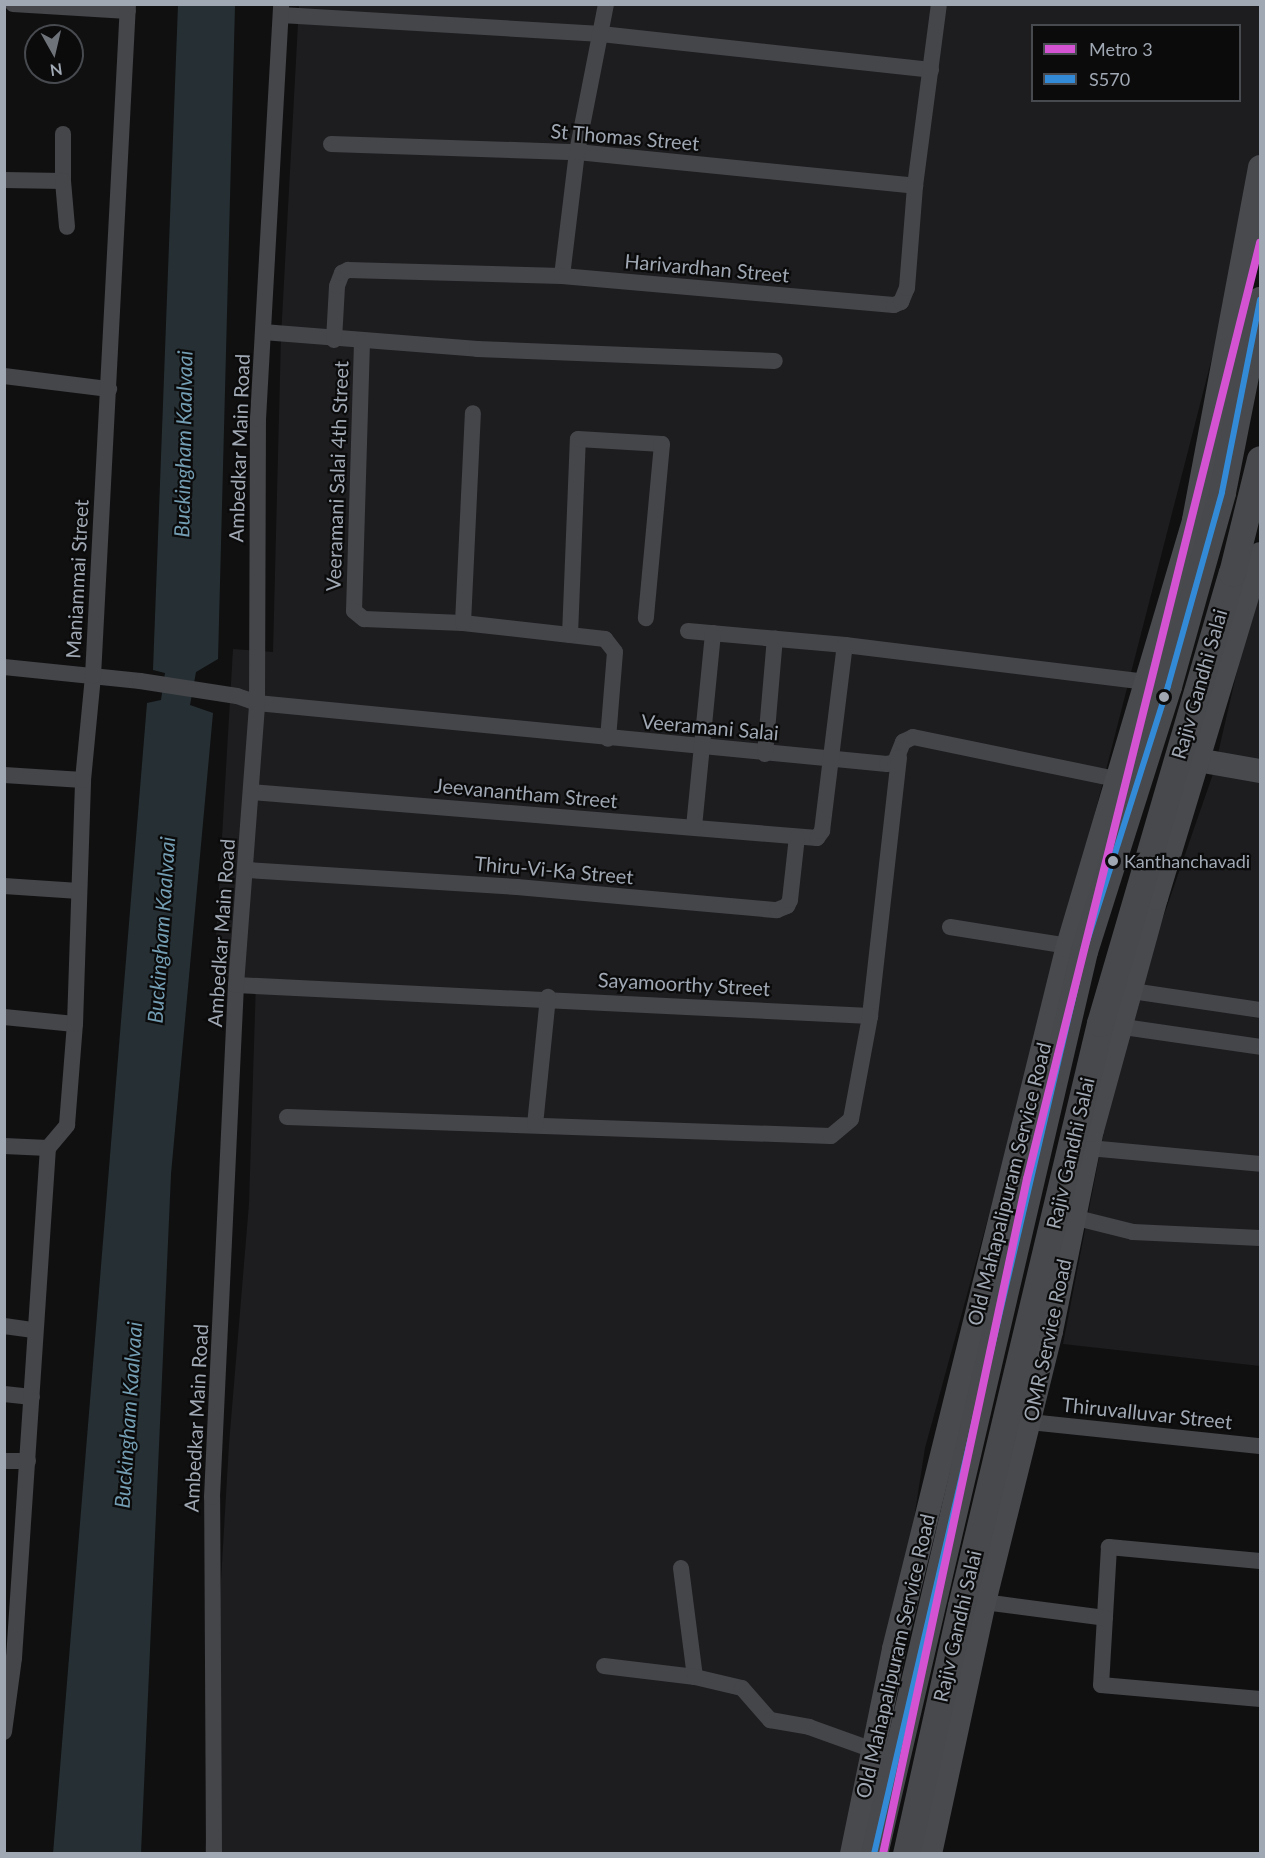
<!DOCTYPE html>
<html>
<head>
<meta charset="utf-8">
<style>
  body { margin:0 }
  #map { position:relative; width:1265px; height:1858px; overflow:hidden; background:#101011; font-family:Lato,sans-serif }
  div>[style] { position:absolute }
  [style*='--x'] { left:calc(var(--x)*1px); top:calc(var(--y)*1px); width:calc(var(--w)*1px); rotate:calc(var(--a)*1deg) }
  .built>* { inset:0; background:#1d1d1f }
  .water>* { inset:0; background:#263034 }
  .street>* { height:16px; margin:-8px; padding:0 8px; transform-origin:8px; border-radius:8px; background:#45464a }
  .secondary>* { height:24px; margin:-12px; padding:0 12px; transform-origin:12px; border-radius:12px; background:#484a4e }
  .primary>* { height:27px; margin:-13.5px; padding:0 13.5px; transform-origin:13.5px; border-radius:13.5px; background:#47494c }
  .bus-1>* { height:6px; margin:-3px; padding:0 3px; transform-origin:3px; border-radius:3px; background:#338bd7 }
  .metro-1>* { height:8px; margin:-4px; padding:0 4px; transform-origin:4px; border-radius:4px; background:#d353d3 }
  .dots>* { width:16px; height:16px; translate:-50% -50%; box-sizing:border-box; border:3px solid #0b0b0c; border-radius:50% }
  span { translate:-50% -50%; white-space:nowrap; text-align:center; line-height:1.15; -webkit-text-stroke:4.5px #0b0b0c; paint-order:stroke }
  .bus-label { font-size:18px; color:#a0a8b3 }
  .left { translate:0 -50%; text-align:left }
  .street-label { font-size:20px; color:#a0a8b3 }
  .water-label { font-size:21px; color:#739db2; font-style:italic }
  .frame { position:absolute; inset:0; border:6px solid #a0a8b3; pointer-events:none }
  .legend { position:absolute; left:1031px; top:24px; width:210px; height:78px; box-sizing:border-box; background:#0b0b0c; border:2px solid #474a4f; margin:0; padding:8px 10px; list-style:none; font-size:18px; color:#a0a8b3 }
  .legend li { display:flex; align-items:center; gap:12px; height:30px }
  .legend b { width:30px; border:2px solid #474a4f }
  .north { position:absolute; left:24px; top:24px; width:60px; height:60px; box-sizing:border-box; background:#0b0b0c; border:2px solid #474a4f; border-radius:50%; rotate:172deg; font-size:16px; font-weight:700; line-height:24px; text-align:center; color:#a0a8b3 }
  .north::after { content:''; display:block; margin:auto; width:21px; height:27px; background:#6e737a; clip-path:polygon(50% 0,100% 100%,50% 72%,0 100%) }
</style>
</head>
<body>
<div id="map">
  <div class="built">
    <i style="clip-path:polygon(evenodd,299px 5px,1260px 5px,1260px 171px,1034px 1050px,925px 1448px,862px 1853px,205px 1854px,229px 1444px,249px 1204px,256px 981px,214px 974px,233px 649px,273px 652px,281px 337px,299px 5px,1032px 26px,1240px 26px,1240px 100px,1032px 100px,1032px 26px)"></i>
    <i style="clip-path:polygon(1260px 571px,1260px 1366px,1063px 1344px,1123px 1033px,1214px 771px)"></i>
  </div>
  <div class="water">
    <i style="clip-path:polygon(178px 5px,235px 5px,218px 659px,196px 672px,190px 705px,213px 713px,171px 1174px,141px 1853px,53px 1854px,147px 703px,161px 700px,165px 673px,153px 670px)"></i>
  </div>
  <div class="street">
    <i style="--x:13;--y:4;--w:115;--a:3.5"></i>
    <i style="--x:281;--y:15;--w:321;--a:3.4"></i>
    <i style="--x:601;--y:34;--w:332;--a:6.2"></i>
    <i style="--x:63;--y:134;--w:47;--a:90"></i>
    <i style="--x:331;--y:144;--w:246;--a:1.9"></i>
    <i style="--x:577;--y:152;--w:340;--a:5.7"></i>
    <i style="--x:4;--y:180;--w:59;--a:1"></i>
    <i style="--x:63;--y:181;--w:46;--a:85"></i>
    <i style="--x:562;--y:276;--w:125;--a:-83.1"></i>
    <i style="--x:577;--y:152;--w:151;--a:-78.9"></i>
    <i style="--x:263;--y:332;--w:215;--a:4.5"></i>
    <i style="--x:477;--y:349;--w:298;--a:2.3"></i>
    <i style="--x:334;--y:340;--w:54;--a:-86.8"></i>
    <i style="--x:337;--y:286;--w:14;--a:-69"></i>
    <i style="--x:342;--y:273;--w:7;--a:-27"></i>
    <i style="--x:348;--y:270;--w:214;--a:1.6"></i>
    <i style="--x:562;--y:276;--w:333;--a:5"></i>
    <i style="--x:894;--y:305;--w:8;--a:-23"></i>
    <i style="--x:901;--y:302;--w:15;--a:-67"></i>
    <i style="--x:907;--y:288;--w:102;--a:-85.5"></i>
    <i style="--x:915;--y:186;--w:184;--a:-82.5"></i>
    <i style="--x:362;--y:342;--w:269;--a:91.7"></i>
    <i style="--x:354;--y:611;--w:13;--a:39"></i>
    <i style="--x:364;--y:619;--w:99;--a:2.3"></i>
    <i style="--x:463;--y:623;--w:143;--a:6.4"></i>
    <i style="--x:605;--y:639;--w:16;--a:52"></i>
    <i style="--x:615;--y:652;--w:87;--a:94.6"></i>
    <i style="--x:4;--y:376;--w:106;--a:7.1"></i>
    <i style="--x:463;--y:623;--w:210;--a:-87.3"></i>
    <i style="--x:688;--y:631;--w:158;--a:5.1"></i>
    <i style="--x:845;--y:645;--w:312;--a:7"></i>
    <i style="--x:570;--y:635;--w:196;--a:-87.7"></i>
    <i style="--x:578;--y:439;--w:84;--a:3.4"></i>
    <i style="--x:662;--y:444;--w:175;--a:95.3"></i>
    <i style="--x:4;--y:667;--w:137;--a:5.9"></i>
    <i style="--x:140;--y:681;--w:98;--a:8.8"></i>
    <i style="--x:237;--y:696;--w:21;--a:19"></i>
    <i style="--x:257;--y:703;--w:633;--a:5.53"></i>
    <i style="--x:887;--y:764;--w:8;--a:-14"></i>
    <i style="--x:895;--y:762;--w:22;--a:-68"></i>
    <i style="--x:903;--y:742;--w:11;--a:-27"></i>
    <i style="--x:913;--y:737;--w:217;--a:11.7"></i>
    <i style="--x:765;--y:754;--w:116;--a:-85.1"></i>
    <i style="--x:4;--y:775;--w:79;--a:3.6"></i>
    <i style="--x:252;--y:792;--w:567;--a:4.65"></i>
    <i style="--x:817;--y:838;--w:9;--a:-54"></i>
    <i style="--x:822;--y:831;--w:187;--a:-83"></i>
    <i style="--x:694;--y:827;--w:195;--a:-84.4"></i>
    <i style="--x:247;--y:870;--w:271;--a:3.6"></i>
    <i style="--x:517;--y:887;--w:261;--a:5.1"></i>
    <i style="--x:777;--y:910;--w:11;--a:-22"></i>
    <i style="--x:787;--y:906;--w:7;--a:-63"></i>
    <i style="--x:790;--y:900;--w:63;--a:-83.7"></i>
    <i style="--x:4;--y:886;--w:75;--a:3.8"></i>
    <i style="--x:950;--y:927;--w:120;--a:9.1"></i>
    <i style="--x:236;--y:985;--w:635;--a:2.8"></i>
    <i style="--x:870;--y:1016;--w:260;--a:-83.6"></i>
    <i style="--x:1132;--y:991;--w:129;--a:8.4"></i>
    <i style="--x:4;--y:1017;--w:71;--a:5.6"></i>
    <i style="--x:1110;--y:1025;--w:152;--a:8.3"></i>
    <i style="--x:287;--y:1117;--w:544;--a:2"></i>
    <i style="--x:831;--y:1136;--w:26;--a:-40"></i>
    <i style="--x:851;--y:1119;--w:105;--a:-79.5"></i>
    <i style="--x:535;--y:1125;--w:129;--a:-84.2"></i>
    <i style="--x:4;--y:1146;--w:44;--a:2.6"></i>
    <i style="--x:48;--y:1148;--w:30;--a:-50"></i>
    <i style="--x:67;--y:1125;--w:101;--a:-85.5"></i>
    <i style="--x:75;--y:1024;--w:244;--a:-88.1"></i>
    <i style="--x:83;--y:780;--w:104;--a:-84.5"></i>
    <i style="--x:93;--y:676;--w:673;--a:-87.02"></i>
    <i style="--x:1089;--y:1148;--w:172;--a:5.3"></i>
    <i style="--x:1073;--y:1217;--w:62;--a:14"></i>
    <i style="--x:1133;--y:1232;--w:127;--a:2.7"></i>
    <i style="--x:4;--y:1326;--w:30;--a:8"></i>
    <i style="--x:4;--y:1394;--w:28;--a:6"></i>
    <i style="--x:1030;--y:1422;--w:231;--a:6"></i>
    <i style="--x:4;--y:1461;--w:24;--a:0"></i>
    <i style="--x:1260;--y:1561;--w:152;--a:-174.7"></i>
    <i style="--x:1109;--y:1547;--w:138;--a:93.3"></i>
    <i style="--x:1101;--y:1685;--w:160;--a:5"></i>
    <i style="--x:681;--y:1568;--w:110;--a:82.7"></i>
    <i style="--x:984;--y:1602;--w:122;--a:7.5"></i>
    <i style="--x:604;--y:1666;--w:92;--a:6.9"></i>
    <i style="--x:695;--y:1677;--w:48;--a:13.2"></i>
    <i style="--x:742;--y:1688;--w:43;--a:48.8"></i>
    <i style="--x:770;--y:1720;--w:40;--a:10"></i>
    <i style="--x:809;--y:1727;--w:68;--a:19.8"></i>
    <i style="--x:4;--y:1732;--w:75;--a:-82.3"></i>
    <i style="--x:14;--y:1658;--w:511;--a:-86.19"></i>
    <i style="--x:214;--y:1854;--w:357;--a:-90.3"></i>
    <i style="--x:212;--y:1497;--w:513;--a:-87.32"></i>
    <i style="--x:236;--y:985;--w:283;--a:-85.7"></i>
    <i style="--x:257;--y:703;--w:284;--a:-89.8"></i>
    <i style="--x:258;--y:419;--w:416;--a:-86.8"></i>
  </div>
  <div class="secondary">
    <i style="--x:1186;--y:758;--w:75;--a:10"></i>
    <i style="--x:852;--y:1854;--w:209;--a:-78.4"></i>
    <i style="--x:894;--y:1649;--w:724;--a:-76.1"></i>
    <i style="--x:1068;--y:946;--w:444;--a:-73.5"></i>
    <i style="--x:1194;--y:520;--w:359;--a:-79.4"></i>
    <i style="--x:930;--y:1854;--w:258;--a:-77.9"></i>
    <i style="--x:984;--y:1602;--w:279;--a:-76.1"></i>
    <i style="--x:1051;--y:1331;--w:205;--a:-78.5"></i>
    <i style="--x:1092;--y:1130;--w:241;--a:-74.6"></i>
    <i style="--x:1156;--y:898;--w:359;--a:-73.2"></i>
  </div>
  <div class="primary">
    <i style="--x:874;--y:1854;--w:927;--a:-76.91"></i>
    <i style="--x:1084;--y:951;--w:278;--a:-72.4"></i>
    <i style="--x:1168;--y:686;--w:201;--a:-74.4"></i>
    <i style="--x:1222;--y:492;--w:196;--a:-78.8"></i>
    <i style="--x:906;--y:1854;--w:254;--a:-77.5"></i>
    <i style="--x:961;--y:1606;--w:599;--a:-76.59"></i>
    <i style="--x:1100;--y:1023;--w:469;--a:-73.7"></i>
    <i style="--x:1232;--y:573;--w:117;--a:-76.2"></i>
  </div>
  <div class="bus-1">
    <i style="--x:874;--y:1854;--w:927;--a:-76.91"></i>
    <i style="--x:1084;--y:951;--w:278;--a:-72.4"></i>
    <i style="--x:1168;--y:686;--w:201;--a:-74.4"></i>
    <i style="--x:1222;--y:492;--w:196;--a:-78.8"></i>
  </div>
  <div class="metro-1">
    <i style="--x:883;--y:1854;--w:690;--a:-77.96"></i>
    <i style="--x:1027;--y:1179;--w:965;--a:-76.02"></i>
  </div>
  <div class="dots">
    <i style="left:1164px;top:697px;background:#a0a8b3"></i>
    <i style="left:1113px;top:861px;background:#a0a8b3"></i>
  </div>
  <div class="bus-label">
    <span class="left" style="left:1124px;top:861px">Kanthanchavadi</span>
  </div>
  <div class="street-label">
    <span style="left:625px;top:137px;rotate:5deg">St Thomas Street</span>
    <span style="left:707px;top:268px;rotate:5deg">Harivardhan Street</span>
    <span style="left:239px;top:448px;rotate:-88deg">Ambedkar Main Road</span>
    <span style="left:337px;top:476px;rotate:-88deg">Veeramani Salai 4th Street</span>
    <span style="left:77px;top:579px;rotate:-87deg">Maniammai Street</span>
    <span style="left:1199px;top:684px;rotate:-74deg">Rajiv Gandhi Salai</span>
    <span style="left:710px;top:727px;rotate:5deg">Veeramani Salai</span>
    <span style="left:526px;top:793px;rotate:5deg">Jeevanantham Street</span>
    <span style="left:554px;top:870px;rotate:5deg">Thiru-Vi-Ka Street</span>
    <span style="left:221px;top:933px;rotate:-86deg">Ambedkar Main Road</span>
    <span style="left:684px;top:984px;rotate:3deg">Sayamoorthy Street</span>
    <span style="left:1070px;top:1153px;rotate:-77deg">Rajiv Gandhi Salai</span>
    <span style="left:1009px;top:1184px;rotate:-76deg">Old Mahapalipuram Service Road</span>
    <span style="left:1047px;top:1340px;rotate:-78deg">OMR Service Road</span>
    <span style="left:1147px;top:1413px;rotate:6deg">Thiruvalluvar Street</span>
    <span style="left:196px;top:1418px;rotate:-87deg">Ambedkar Main Road</span>
    <span style="left:957px;top:1626px;rotate:-77deg">Rajiv Gandhi Salai</span>
    <span style="left:895px;top:1656px;rotate:-77deg">Old Mahapalipuram Service Road</span>
  </div>
  <div class="water-label">
    <span style="left:183px;top:444px;rotate:-89deg">Buckingham Kaalvaai</span>
    <span style="left:161px;top:930px;rotate:-86deg">Buckingham Kaalvaai</span>
    <span style="left:128px;top:1415px;rotate:-86deg">Buckingham Kaalvaai</span>
  </div>
  <div class="frame"></div>
  <ul class="legend">
  <li><b style="height:8px;background:#d353d3"></b>Metro 3</li>
  <li><b style="height:8px;background:#338bd7"></b>S570</li>
  </ul>
  <div class="north">N</div>
</div>
</body>
</html>
